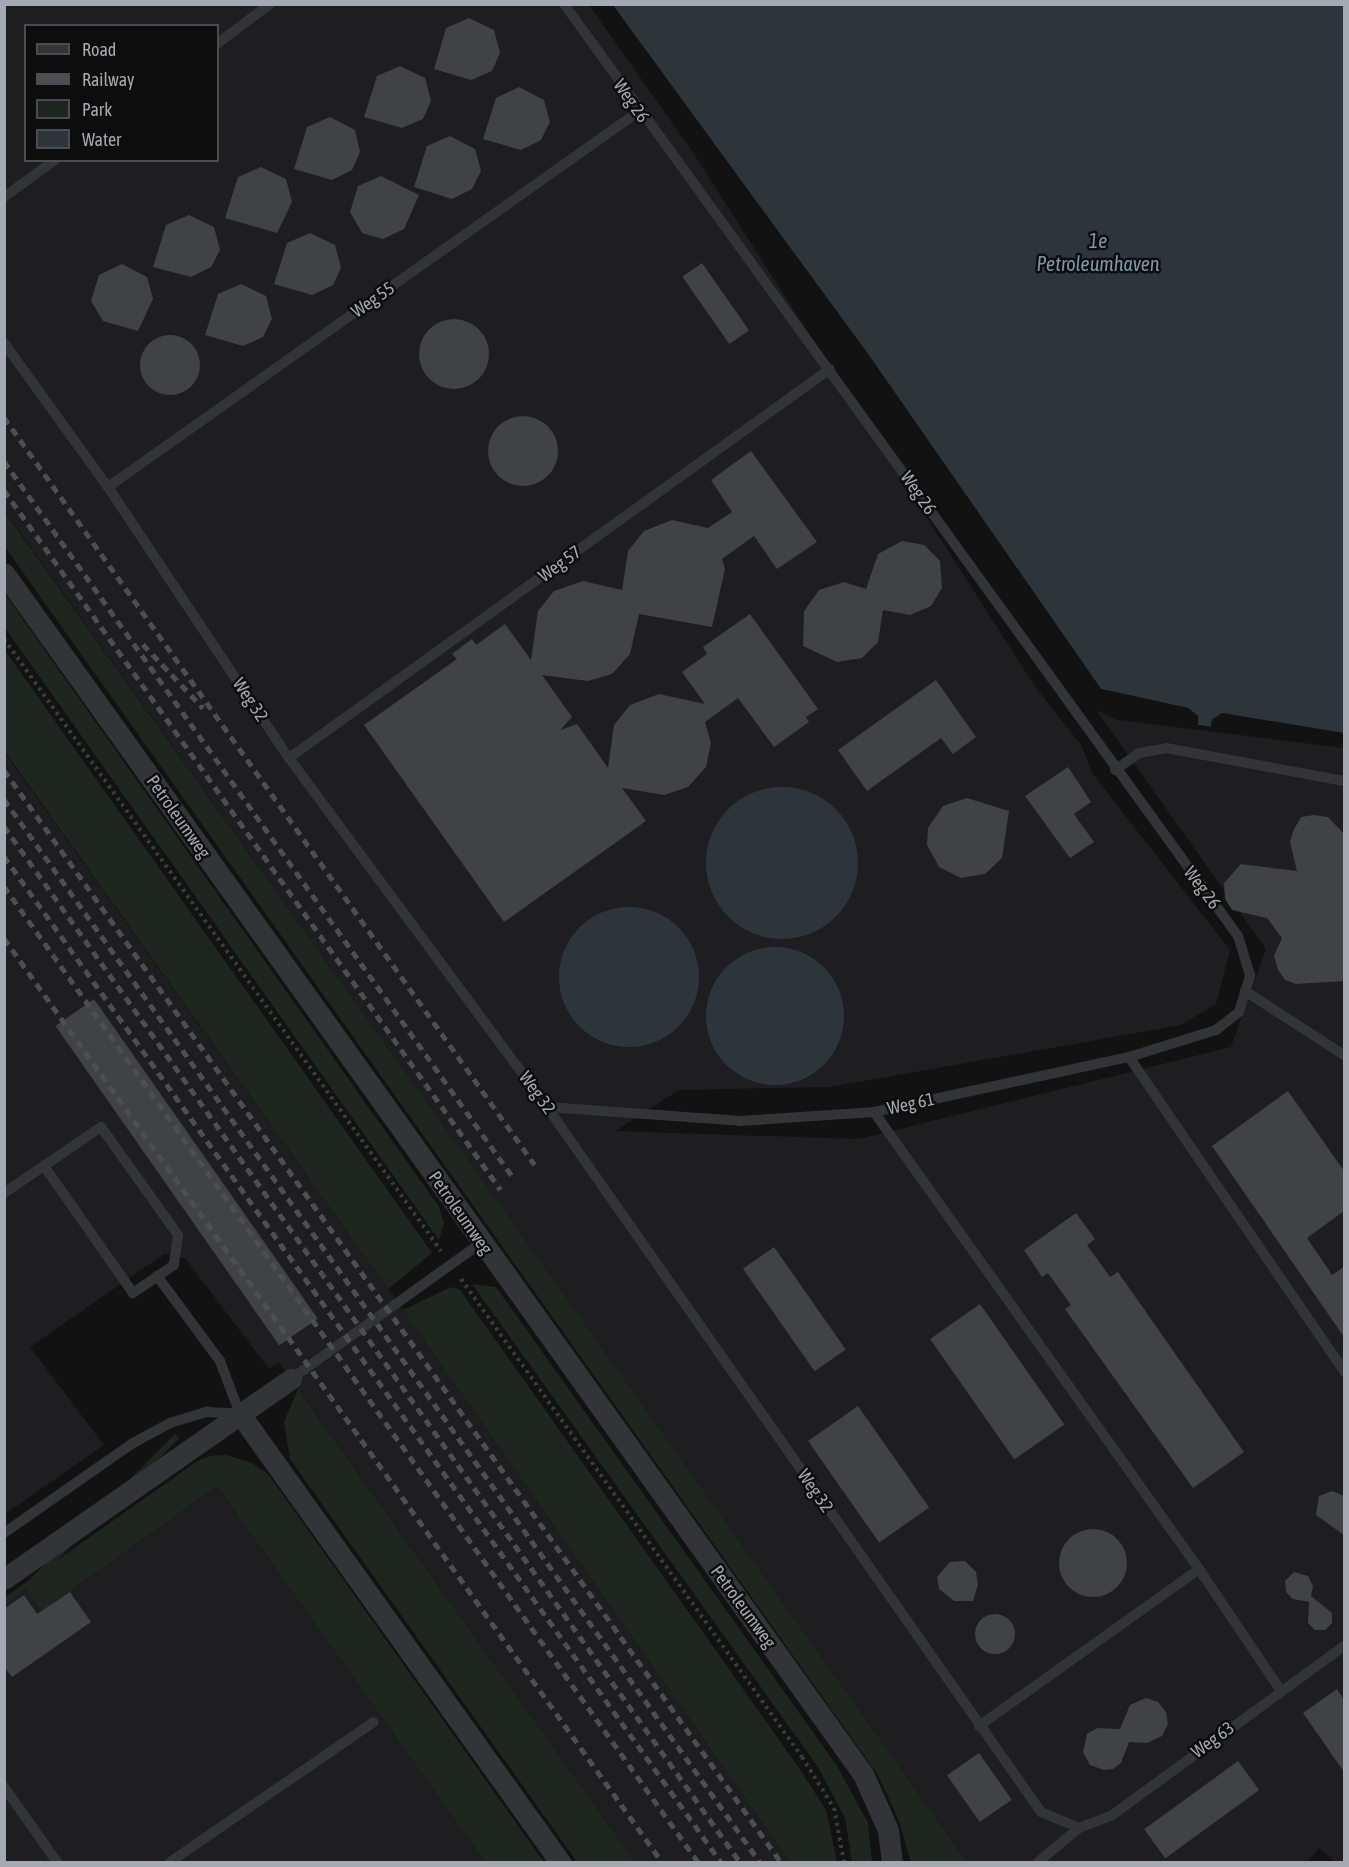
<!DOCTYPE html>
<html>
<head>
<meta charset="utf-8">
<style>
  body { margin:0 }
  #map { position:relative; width:1349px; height:1867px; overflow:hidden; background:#121213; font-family:"Asap Condensed",sans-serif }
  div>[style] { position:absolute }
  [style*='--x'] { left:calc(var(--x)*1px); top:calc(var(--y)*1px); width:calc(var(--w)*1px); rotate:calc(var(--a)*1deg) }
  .built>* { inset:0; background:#1e1e20 }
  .green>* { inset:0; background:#1f261f; transform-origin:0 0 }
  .water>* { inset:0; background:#2d353b }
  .round { border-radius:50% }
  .pier>* { inset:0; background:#121213 }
  .building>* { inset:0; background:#414246; transform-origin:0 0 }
  .path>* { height:4px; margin-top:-2px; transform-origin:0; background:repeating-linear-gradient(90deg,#393b3f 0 3px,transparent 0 7.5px) }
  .lane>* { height:10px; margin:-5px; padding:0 5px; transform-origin:5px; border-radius:5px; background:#333438 }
  .street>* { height:21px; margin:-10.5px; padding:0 10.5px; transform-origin:10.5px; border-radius:10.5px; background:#333438 }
  .rail>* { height:4.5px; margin-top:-2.25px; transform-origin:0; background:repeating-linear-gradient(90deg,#4c4e53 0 8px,transparent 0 14px) }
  span { translate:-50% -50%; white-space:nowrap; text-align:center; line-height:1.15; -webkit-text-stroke:5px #0d0d0e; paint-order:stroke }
  .street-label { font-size:18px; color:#a5aab2 }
  .water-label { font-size:20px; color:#7e98ab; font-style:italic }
  .frame { position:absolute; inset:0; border:6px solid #a5aab2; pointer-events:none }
  .legend { position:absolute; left:24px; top:24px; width:195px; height:138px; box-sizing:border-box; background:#0d0d0e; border:2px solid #4a4c50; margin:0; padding:8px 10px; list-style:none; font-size:18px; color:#a5aab2 }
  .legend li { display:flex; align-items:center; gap:12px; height:30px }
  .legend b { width:30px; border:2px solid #4a4c50 }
</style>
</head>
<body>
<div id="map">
  <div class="built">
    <i style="clip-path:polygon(evenodd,4px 5px,589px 5px,692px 151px,1036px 688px,1082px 746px,1092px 773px,1230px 950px,1216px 1004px,1181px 1025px,830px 1087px,679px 1090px,615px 1131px,859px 1139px,1231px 1047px,1266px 949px,1096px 710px,1118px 720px,1344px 748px,1344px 1862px,1335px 1862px,1319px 1848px,1307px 1862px,967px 1862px,5px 511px,4px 5px,26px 26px,218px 26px,218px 160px,26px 160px,26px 26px)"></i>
    <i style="clip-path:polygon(4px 752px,403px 1310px,790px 1862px,635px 1862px,279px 1362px,269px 1369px,185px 1258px,164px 1254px,30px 1347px,104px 1445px,5px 1514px)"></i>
    <i style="clip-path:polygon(217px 1486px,485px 1862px,5px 1862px,4px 1604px,26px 1589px,43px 1610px)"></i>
  </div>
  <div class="green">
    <i style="clip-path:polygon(4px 511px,502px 1208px,967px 1862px,911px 1862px,899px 1821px,878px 1775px,5px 547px)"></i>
    <i style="clip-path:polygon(5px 594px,439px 1207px,444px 1223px,439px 1240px,5px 628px)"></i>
    <i style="clip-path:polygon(4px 649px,432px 1253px,388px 1289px,5px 752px)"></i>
    <i style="clip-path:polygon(472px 1284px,496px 1287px,837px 1766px,868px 1823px,872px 1862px,852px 1862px,845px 1818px,818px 1767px)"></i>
    <i style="clip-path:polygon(451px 1287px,460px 1290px,797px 1765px,826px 1810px,837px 1862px,790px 1862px,403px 1310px)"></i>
    <i style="clip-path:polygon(298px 1389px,635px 1862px,577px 1862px,290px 1459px,284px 1422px)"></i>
    <i style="left:175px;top:1434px;width:6px;height:209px;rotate:45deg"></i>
    <i style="clip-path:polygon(226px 1455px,252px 1463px,268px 1474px,544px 1862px,485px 1862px,217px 1486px,42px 1611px,26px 1589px,5px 1604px,4px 1598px,196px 1462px,209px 1456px)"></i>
  </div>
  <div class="water">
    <i style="clip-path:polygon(613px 5px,1344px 5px,1344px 733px,1222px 713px,1212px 720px,1211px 727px,1198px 725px,1198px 716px,1188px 708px,1101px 689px,868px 354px)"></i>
    <i class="round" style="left:706px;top:787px;width:152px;height:152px"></i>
    <i class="round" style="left:559px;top:907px;width:140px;height:140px"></i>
    <i class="round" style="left:706px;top:947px;width:138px;height:138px"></i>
  </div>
  <div class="pier">
    <i style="clip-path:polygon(610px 4px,868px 354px,1101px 689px,1188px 708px,1198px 716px,1198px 725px,1211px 727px,1212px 720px,1222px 713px,1344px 736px,1223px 717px,1213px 730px,1197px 728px,1195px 718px,1187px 711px,1099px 691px,866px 356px)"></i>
  </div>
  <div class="building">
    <i style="clip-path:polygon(469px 18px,494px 30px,500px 53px,492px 71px,471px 80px,434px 69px,446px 28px)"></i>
    <i style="clip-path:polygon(400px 66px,425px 78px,431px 101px,423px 119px,402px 128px,364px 117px,377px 76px)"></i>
    <i style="clip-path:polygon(519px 87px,544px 100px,550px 122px,541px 140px,521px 150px,483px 139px,496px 98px)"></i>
    <i style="clip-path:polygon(330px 117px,355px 130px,360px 152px,352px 170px,332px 180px,294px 169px,307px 127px)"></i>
    <i style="clip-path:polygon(450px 136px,475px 149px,481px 171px,472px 189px,452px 199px,414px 187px,427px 146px)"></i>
    <i style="clip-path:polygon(261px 167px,286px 179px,292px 202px,277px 233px,225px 218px,238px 177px)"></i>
    <i style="clip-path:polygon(381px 176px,419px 195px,404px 229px,383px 239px,362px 233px,350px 212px,358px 186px)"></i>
    <i style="clip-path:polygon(189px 215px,214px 227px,220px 250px,211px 267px,191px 277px,153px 267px,166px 225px)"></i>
    <i style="clip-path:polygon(310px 233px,335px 245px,341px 268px,333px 285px,312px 295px,274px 284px,287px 243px)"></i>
    <i style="left:702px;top:263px;width:82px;height:24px;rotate:55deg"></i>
    <i style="clip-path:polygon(122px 264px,147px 277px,153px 299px,138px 331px,103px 321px,91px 301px,99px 275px)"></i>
    <i style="clip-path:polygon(241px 284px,266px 296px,272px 319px,263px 337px,243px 346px,205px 335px,218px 294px)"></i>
    <i class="round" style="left:419px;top:319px;width:70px;height:70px"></i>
    <i class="round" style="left:140px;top:335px;width:60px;height:60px"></i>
    <i class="round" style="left:488px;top:416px;width:70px;height:70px"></i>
    <i style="clip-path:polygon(751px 451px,817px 542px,777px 569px,754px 536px,722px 559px,725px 569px,712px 627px,639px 614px,630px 654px,612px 674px,588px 681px,542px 675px,572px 717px,560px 730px,577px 724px,608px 768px,614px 725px,630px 705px,659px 694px,705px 704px,682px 672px,707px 654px,703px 647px,750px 614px,818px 709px,806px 717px,809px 722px,774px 747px,738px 698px,705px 722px,711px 743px,706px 767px,688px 787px,664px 795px,622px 788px,646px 821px,504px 922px,364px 725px,457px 659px,452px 654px,472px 639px,476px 645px,505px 624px,531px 660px,538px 611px,554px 591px,583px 581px,622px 590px,628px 551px,644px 531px,672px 520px,708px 528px,732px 512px,711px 480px)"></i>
    <i style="clip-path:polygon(902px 541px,924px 545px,940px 561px,942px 588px,931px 606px,910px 615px,883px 610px,878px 642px,862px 658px,837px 662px,803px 646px,804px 611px,819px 590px,844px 582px,866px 589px,878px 554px)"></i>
    <i style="clip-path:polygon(936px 680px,976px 737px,953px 754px,941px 738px,867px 791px,838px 750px)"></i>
    <i style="clip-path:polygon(1068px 767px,1091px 802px,1074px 814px,1094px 842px,1070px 858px,1025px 796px)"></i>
    <i style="clip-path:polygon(967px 798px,1009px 811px,1002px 858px,985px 874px,961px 878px,939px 867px,927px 845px,928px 828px,943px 806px)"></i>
    <i style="clip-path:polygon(1314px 815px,1328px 817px,1344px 834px,1344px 981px,1296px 984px,1285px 980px,1278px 970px,1274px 956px,1282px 938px,1267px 918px,1232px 910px,1225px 899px,1224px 883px,1241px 864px,1297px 871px,1290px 842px,1293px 831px,1301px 817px)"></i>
    <i style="left:94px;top:999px;width:390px;height:47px;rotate:55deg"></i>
    <i style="clip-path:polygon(1288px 1091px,1344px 1171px,1344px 1211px,1307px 1238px,1332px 1275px,1344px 1267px,1344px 1337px,1212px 1146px)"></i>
    <i style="clip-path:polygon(1076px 1213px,1095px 1239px,1087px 1245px,1110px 1277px,1118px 1272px,1244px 1452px,1193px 1488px,1065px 1309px,1071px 1305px,1048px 1273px,1042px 1277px,1024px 1250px)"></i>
    <i style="left:774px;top:1247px;width:125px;height:38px;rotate:55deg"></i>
    <i style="left:980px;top:1304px;width:147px;height:61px;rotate:55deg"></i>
    <i style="left:858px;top:1406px;width:124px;height:61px;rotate:55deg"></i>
    <i style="clip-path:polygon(1332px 1491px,1344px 1496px,1344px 1535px,1316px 1515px,1319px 1496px)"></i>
    <i class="round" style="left:1059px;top:1529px;width:68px;height:68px"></i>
    <i style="clip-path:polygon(965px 1561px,976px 1572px,978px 1585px,973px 1601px,954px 1601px,939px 1589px,937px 1577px,950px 1562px)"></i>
    <i style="clip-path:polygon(1294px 1572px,1308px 1576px,1313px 1586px,1311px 1596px,1332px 1613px,1332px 1623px,1325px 1630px,1315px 1630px,1308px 1623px,1309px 1602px,1293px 1599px,1286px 1592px,1285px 1581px)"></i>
    <i style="clip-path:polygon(70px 1592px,91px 1622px,12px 1677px,4px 1667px,4px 1609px,24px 1595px,37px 1614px)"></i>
    <i class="round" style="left:975px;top:1614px;width:40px;height:40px"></i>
    <i style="clip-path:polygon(1337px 1689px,1344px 1700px,1344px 1772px,1303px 1713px)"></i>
    <i style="clip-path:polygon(1146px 1698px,1158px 1702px,1166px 1712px,1168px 1724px,1162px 1736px,1147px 1743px,1129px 1742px,1121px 1763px,1113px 1769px,1104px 1770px,1090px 1765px,1083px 1752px,1087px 1734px,1097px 1728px,1120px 1729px,1130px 1705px)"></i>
    <i style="left:979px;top:1753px;width:57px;height:39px;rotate:55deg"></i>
    <i style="left:1238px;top:1761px;width:36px;height:116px;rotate:54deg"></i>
  </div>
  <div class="path">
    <i style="--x:4;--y:639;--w:752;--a:54.47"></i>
    <i style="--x:461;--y:1279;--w:587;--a:54.5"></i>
    <i style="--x:802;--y:1757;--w:60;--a:57.9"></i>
    <i style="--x:834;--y:1808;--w:55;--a:79.5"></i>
  </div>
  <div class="lane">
    <i style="--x:218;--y:43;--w:65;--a:-36.9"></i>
    <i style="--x:4;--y:197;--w:63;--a:-36"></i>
    <i style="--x:4;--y:343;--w:178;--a:54.2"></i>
    <i style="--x:108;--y:487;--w:326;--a:56.3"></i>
    <i style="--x:289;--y:758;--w:434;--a:53.5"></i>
    <i style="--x:547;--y:1107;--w:861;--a:54.98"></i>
    <i style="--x:1041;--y:1812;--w:41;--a:22.8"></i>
    <i style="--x:108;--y:487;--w:649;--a:-35.28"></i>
    <i style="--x:289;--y:758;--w:666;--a:-35.72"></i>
    <i style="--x:1115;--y:770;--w:29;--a:-35"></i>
    <i style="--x:1139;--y:753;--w:27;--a:-10"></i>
    <i style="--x:1166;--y:748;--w:181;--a:10.5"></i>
    <i style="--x:1245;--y:991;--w:118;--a:32.9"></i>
    <i style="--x:1129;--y:1057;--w:381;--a:55.6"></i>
    <i style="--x:547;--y:1107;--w:194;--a:4.1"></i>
    <i style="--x:740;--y:1121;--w:134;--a:-3.8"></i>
    <i style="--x:874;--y:1112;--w:261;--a:-12.2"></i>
    <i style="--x:1129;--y:1057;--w:91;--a:-17.2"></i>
    <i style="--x:1216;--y:1030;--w:29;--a:-38"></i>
    <i style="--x:1239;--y:1012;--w:39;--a:-73"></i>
    <i style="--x:1250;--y:975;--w:41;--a:-107.1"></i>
    <i style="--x:1238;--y:936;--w:1150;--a:-125.87"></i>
    <i style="--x:874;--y:1112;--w:561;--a:54.58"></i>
    <i style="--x:1199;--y:1569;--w:147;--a:56.1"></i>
    <i style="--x:4;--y:1193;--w:117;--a:-34.2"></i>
    <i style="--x:101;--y:1127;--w:133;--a:54.5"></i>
    <i style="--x:178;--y:1235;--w:30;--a:98"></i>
    <i style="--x:174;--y:1265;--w:50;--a:145.7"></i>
    <i style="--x:133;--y:1293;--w:155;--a:-125"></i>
    <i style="--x:291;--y:1379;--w:234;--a:-35.6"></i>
    <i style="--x:4;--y:1533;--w:157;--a:-34.9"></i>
    <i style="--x:133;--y:1443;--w:42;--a:-28.4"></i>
    <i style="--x:170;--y:1423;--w:39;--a:-17"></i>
    <i style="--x:207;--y:1412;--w:33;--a:3"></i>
    <i style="--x:240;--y:1414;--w:57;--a:-110.7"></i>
    <i style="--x:220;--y:1361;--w:106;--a:-126.5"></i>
    <i style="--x:979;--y:1726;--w:270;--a:-35.5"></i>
    <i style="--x:4;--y:1787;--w:92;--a:54.8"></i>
    <i style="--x:170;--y:1862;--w:247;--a:-34.5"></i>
    <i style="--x:1038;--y:1862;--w:53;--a:-39.7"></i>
    <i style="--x:1079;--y:1828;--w:34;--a:-21"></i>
    <i style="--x:1111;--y:1816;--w:288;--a:-36.1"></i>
  </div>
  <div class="street">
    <i style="--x:4;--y:573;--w:1477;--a:54.43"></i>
    <i style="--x:863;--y:1774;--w:61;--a:65.9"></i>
    <i style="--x:888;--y:1830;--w:32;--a:83"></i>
    <i style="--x:240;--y:1414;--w:551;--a:54.46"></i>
    <i style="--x:4;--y:1579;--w:350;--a:-34.9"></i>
  </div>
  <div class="rail">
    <i style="--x:4;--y:417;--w:917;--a:54.63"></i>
    <i style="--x:4;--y:461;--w:882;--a:54.6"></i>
    <i style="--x:4;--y:490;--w:858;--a:54.63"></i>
    <i style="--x:143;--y:644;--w:88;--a:46.8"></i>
    <i style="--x:4;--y:770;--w:1340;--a:54.57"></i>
    <i style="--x:4;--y:799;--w:1304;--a:54.58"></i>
    <i style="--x:4;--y:826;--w:1271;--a:54.61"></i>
    <i style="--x:4;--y:856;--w:1235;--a:54.52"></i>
    <i style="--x:4;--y:886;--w:1198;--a:54.58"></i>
    <i style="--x:4;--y:938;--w:1134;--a:54.54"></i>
  </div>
  <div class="street-label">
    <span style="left:631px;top:101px;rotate:55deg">Weg 26</span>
    <span style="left:373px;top:300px;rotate:-35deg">Weg 55</span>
    <span style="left:918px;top:493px;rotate:55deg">Weg 26</span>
    <span style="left:560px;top:564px;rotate:-36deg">Weg 57</span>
    <span style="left:250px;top:700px;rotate:56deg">Weg 32</span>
    <span style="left:178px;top:817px;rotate:55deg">Petroleumweg</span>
    <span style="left:1202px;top:888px;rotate:53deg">Weg 26</span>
    <span style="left:537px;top:1093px;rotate:54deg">Weg 32</span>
    <span style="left:911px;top:1104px;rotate:-12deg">Weg 61</span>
    <span style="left:460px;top:1213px;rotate:55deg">Petroleumweg</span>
    <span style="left:815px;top:1491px;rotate:55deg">Weg 32</span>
    <span style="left:743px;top:1607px;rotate:54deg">Petroleumweg</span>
    <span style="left:1213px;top:1740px;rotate:-36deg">Weg 63</span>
  </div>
  <div class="water-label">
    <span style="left:1098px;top:252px">1e<br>Petroleumhaven</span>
  </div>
  <div class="frame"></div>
  <ul class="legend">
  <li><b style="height:8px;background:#333438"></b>Road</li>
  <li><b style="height:8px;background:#4c4e53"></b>Railway</li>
  <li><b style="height:16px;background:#1f261f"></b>Park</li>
  <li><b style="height:16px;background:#2d353b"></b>Water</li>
  </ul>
</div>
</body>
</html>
